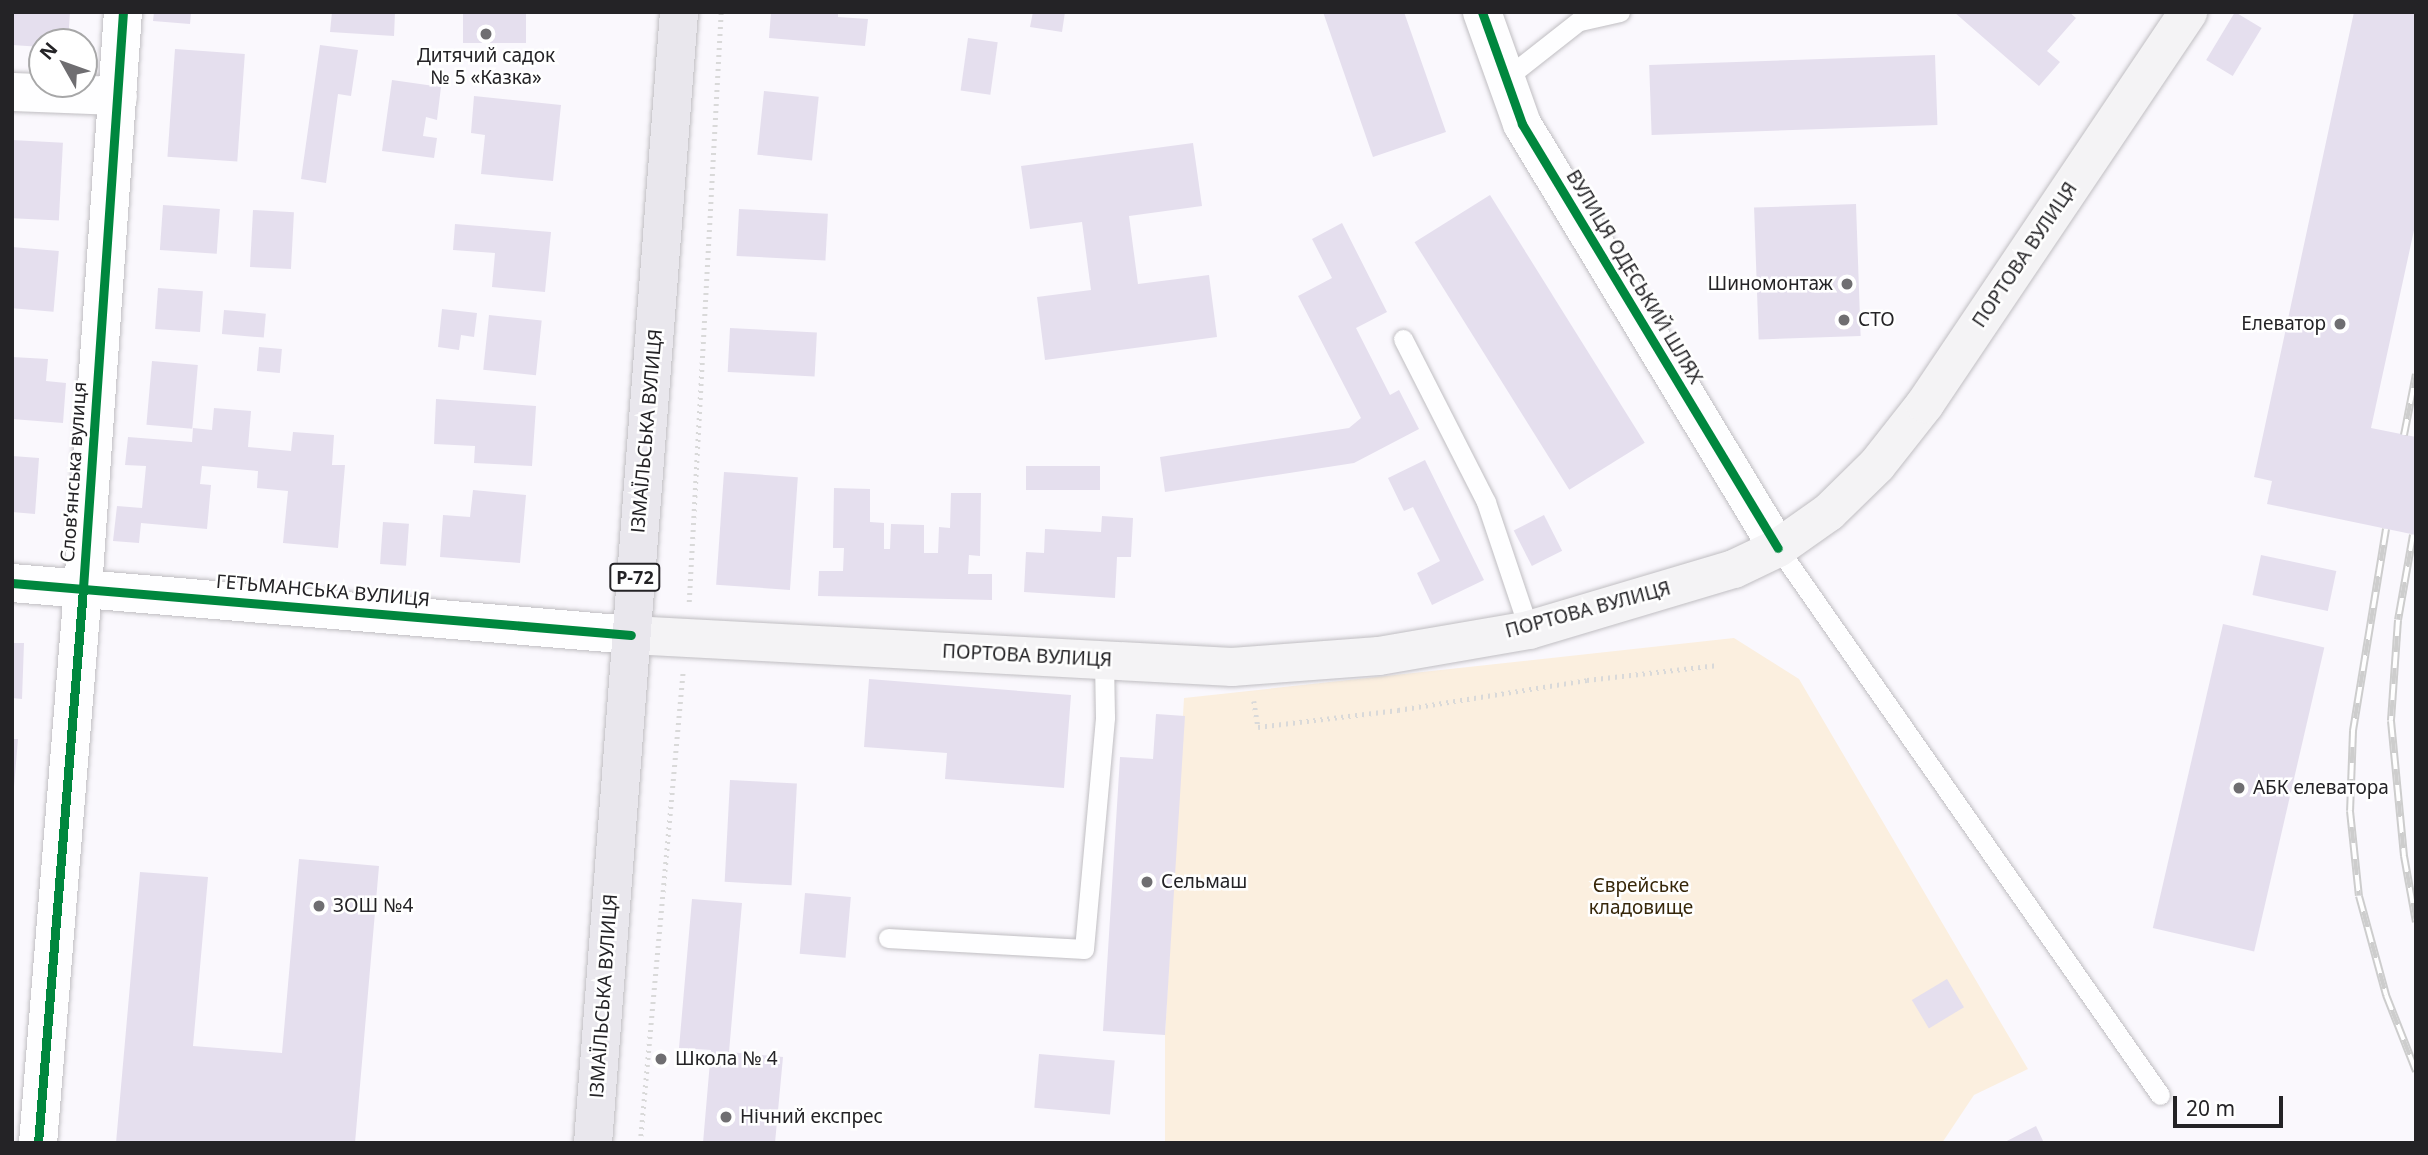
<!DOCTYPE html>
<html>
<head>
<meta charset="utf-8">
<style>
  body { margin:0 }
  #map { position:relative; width:2428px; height:1155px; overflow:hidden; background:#faf8fd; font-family:"Noto Sans",sans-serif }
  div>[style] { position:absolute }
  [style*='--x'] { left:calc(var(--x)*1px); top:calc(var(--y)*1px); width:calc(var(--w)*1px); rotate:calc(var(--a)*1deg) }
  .green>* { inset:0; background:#fbefdf }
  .building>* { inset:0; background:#e5dfee; transform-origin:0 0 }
  .path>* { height:4.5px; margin-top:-2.25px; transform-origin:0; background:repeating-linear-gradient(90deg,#d9d9d9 0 2px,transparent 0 7px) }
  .roads { filter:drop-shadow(0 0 2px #c0bec2) drop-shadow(0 0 2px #c0bec2) }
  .lane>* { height:19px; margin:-9.5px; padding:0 9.5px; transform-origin:9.5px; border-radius:9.5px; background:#fefeff }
  .street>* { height:38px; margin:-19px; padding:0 19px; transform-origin:19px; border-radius:19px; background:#fefeff }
  .secondary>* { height:38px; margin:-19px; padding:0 19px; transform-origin:19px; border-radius:19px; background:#f4f3f5 }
  .primary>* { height:38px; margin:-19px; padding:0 19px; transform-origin:19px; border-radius:19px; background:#e9e7ed }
  .rail>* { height:8px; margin-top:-4px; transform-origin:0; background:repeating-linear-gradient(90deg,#fff 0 16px,#cdcdcd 0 32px); box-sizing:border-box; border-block:2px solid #cdcdcd }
  .cycleway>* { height:9px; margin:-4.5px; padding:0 4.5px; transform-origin:4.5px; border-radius:4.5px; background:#00873e }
  .dots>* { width:19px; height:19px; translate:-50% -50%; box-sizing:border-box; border:4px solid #fff; border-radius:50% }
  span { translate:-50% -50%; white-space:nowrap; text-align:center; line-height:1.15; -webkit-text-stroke:5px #fff; paint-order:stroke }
  .shield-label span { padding:2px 5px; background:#fff; border:2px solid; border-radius:5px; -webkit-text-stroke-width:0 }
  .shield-label { font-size:18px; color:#242326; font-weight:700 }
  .poi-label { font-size:19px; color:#242326 }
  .right { translate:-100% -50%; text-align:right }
  .left { translate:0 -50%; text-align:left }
  .street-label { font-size:19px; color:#242326 }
  .park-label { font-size:19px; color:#37270a }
  .frame { position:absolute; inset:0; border:14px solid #242326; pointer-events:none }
  .north { position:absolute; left:28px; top:28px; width:70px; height:70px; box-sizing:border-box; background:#fff; border:2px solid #a7a7a8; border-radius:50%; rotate:310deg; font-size:19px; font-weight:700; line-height:28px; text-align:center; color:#242326 }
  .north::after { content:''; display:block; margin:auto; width:24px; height:32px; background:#6f6e71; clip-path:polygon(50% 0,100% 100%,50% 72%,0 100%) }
  .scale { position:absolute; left:2173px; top:1096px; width:110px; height:32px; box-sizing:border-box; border:4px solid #242326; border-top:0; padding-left:9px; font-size:21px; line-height:24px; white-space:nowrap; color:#242326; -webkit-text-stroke:5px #fff; paint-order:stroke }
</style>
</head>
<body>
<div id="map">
  <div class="green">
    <i style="clip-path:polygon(1734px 638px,1799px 679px,2028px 1069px,1974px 1095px,1942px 1143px,1165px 1143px,1165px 1035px,1184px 698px)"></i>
  </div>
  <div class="building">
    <i style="clip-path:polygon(12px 12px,70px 12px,68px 42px,42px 42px,42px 47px,12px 45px)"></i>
    <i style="clip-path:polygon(154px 12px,191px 12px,190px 24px,153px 21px)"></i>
    <i style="clip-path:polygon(332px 12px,395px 12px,394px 36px,330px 32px)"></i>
    <i style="left:463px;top:12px;width:63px;height:31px"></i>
    <i style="clip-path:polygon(771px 12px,838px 12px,838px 17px,868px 19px,865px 46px,769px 38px)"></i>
    <i style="clip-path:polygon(1033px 12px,1065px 12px,1062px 32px,1030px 27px)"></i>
    <i style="clip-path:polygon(1323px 12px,1404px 12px,1446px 132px,1373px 157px)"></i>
    <i style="clip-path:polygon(1954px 12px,2069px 12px,2076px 18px,2047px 51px,2060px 62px,2039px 86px)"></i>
    <i style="left:2235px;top:12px;width:31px;height:56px;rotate:31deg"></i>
    <i style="clip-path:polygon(2354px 12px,2416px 12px,2416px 221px,2371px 428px,2416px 437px,2416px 535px,2267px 504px,2272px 481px,2254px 477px)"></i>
    <i style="left:968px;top:38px;width:30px;height:53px;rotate:8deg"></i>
    <i style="clip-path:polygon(320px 45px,358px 50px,351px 96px,338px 94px,326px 183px,301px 179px)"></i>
    <i style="left:175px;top:49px;width:70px;height:108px;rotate:4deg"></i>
    <i style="left:1935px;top:55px;width:70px;height:286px;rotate:88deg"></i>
    <i style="clip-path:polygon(392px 80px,441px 87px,437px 120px,426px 117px,423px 136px,437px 138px,434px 158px,382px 151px)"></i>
    <i style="left:764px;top:91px;width:55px;height:64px;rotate:6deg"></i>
    <i style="clip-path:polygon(474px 96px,561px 105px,553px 181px,481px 174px,485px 135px,471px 133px)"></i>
    <i style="left:12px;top:140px;width:51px;height:78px;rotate:3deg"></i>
    <i style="clip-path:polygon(1193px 143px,1202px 206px,1129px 216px,1138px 284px,1209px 275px,1217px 337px,1045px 360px,1037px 297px,1091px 290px,1082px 222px,1030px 229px,1021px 166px)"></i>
    <i style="left:1490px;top:195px;width:292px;height:89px;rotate:58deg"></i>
    <i style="left:1856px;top:204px;width:132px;height:102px;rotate:88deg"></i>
    <i style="left:163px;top:205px;width:57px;height:45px;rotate:4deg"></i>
    <i style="left:739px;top:209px;width:89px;height:47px;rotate:3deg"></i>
    <i style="left:253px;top:210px;width:41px;height:57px;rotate:3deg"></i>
    <i style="clip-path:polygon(1342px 223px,1387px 312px,1356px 328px,1390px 395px,1399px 390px,1419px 429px,1354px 463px,1165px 492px,1160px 457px,1349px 428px,1361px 418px,1298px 296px,1332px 278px,1312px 239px)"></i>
    <i style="clip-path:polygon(455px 224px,551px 232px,545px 292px,492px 287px,495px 253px,453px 250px)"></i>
    <i style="left:12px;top:247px;width:47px;height:61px;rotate:5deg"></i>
    <i style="left:158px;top:288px;width:45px;height:41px;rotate:4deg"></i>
    <i style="clip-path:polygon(442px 309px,477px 313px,474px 337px,461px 335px,459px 350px,438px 347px)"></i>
    <i style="left:224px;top:310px;width:42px;height:24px;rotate:5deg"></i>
    <i style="left:489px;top:315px;width:53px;height:55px;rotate:6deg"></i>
    <i style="left:730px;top:328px;width:87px;height:44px;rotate:3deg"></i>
    <i style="left:259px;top:347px;width:23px;height:24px;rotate:5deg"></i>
    <i style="clip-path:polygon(12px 357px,48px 359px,46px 381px,66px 383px,63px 423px,12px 419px)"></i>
    <i style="left:152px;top:361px;width:46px;height:64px;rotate:5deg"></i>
    <i style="clip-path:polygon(436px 399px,536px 406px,532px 466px,474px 463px,475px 446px,434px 444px)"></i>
    <i style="clip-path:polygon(214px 408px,251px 411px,248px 447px,291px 451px,293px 432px,334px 435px,332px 465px,345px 465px,338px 548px,283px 543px,288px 491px,257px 488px,258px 471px,202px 466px,200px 484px,211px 485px,207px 529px,141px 523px,139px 543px,113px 541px,117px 506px,142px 508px,146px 466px,125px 465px,128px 437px,192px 442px,193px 428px,212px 430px)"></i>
    <i style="clip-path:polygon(12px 456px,39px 458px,35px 514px,12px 512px)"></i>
    <i style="clip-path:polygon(1425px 460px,1484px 580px,1432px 605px,1417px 573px,1440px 561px,1413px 507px,1404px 511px,1388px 478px)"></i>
    <i style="left:1026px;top:466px;width:74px;height:24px"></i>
    <i style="left:724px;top:472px;width:74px;height:113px;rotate:4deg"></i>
    <i style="clip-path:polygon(834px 488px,870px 489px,870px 522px,884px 523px,884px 549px,890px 549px,891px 524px,924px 525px,924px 553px,938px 553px,939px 527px,950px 528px,951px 493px,981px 493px,980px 556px,969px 555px,968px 574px,992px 574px,992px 600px,818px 596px,819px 571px,843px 571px,844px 548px,833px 548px)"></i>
    <i style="clip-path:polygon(473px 490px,526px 495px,520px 563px,440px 557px,443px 515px,470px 517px)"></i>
    <i style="left:1544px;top:515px;width:40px;height:34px;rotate:63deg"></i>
    <i style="clip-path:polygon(1102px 516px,1133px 518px,1131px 557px,1117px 557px,1115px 598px,1024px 592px,1026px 552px,1044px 553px,1045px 529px,1101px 532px)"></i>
    <i style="left:383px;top:522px;width:26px;height:42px;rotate:4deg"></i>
    <i style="left:2261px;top:555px;width:77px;height:41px;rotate:12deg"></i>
    <i style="left:2223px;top:624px;width:104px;height:312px;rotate:13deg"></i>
    <i style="clip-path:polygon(12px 643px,24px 643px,22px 699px,12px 698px)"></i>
    <i style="clip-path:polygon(869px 679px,1071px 695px,1064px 788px,945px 779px,947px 753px,864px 747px)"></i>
    <i style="clip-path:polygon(1156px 714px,1185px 716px,1165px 1035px,1103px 1031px,1120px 757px,1153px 759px)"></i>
    <i style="clip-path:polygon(12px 739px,18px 739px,14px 787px,12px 787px)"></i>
    <i style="left:730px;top:780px;width:67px;height:102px;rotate:3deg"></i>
    <i style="clip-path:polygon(299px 859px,379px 866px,355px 1143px,116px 1143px,140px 872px,208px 877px,193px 1046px,282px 1053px)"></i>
    <i style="left:805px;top:893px;width:46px;height:61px;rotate:5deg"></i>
    <i style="clip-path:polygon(692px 899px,742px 903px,729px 1052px,783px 1057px,775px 1143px,703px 1143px,711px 1050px,679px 1048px)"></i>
    <i style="left:1947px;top:979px;width:33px;height:41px;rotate:59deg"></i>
    <i style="left:1039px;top:1054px;width:76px;height:54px;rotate:5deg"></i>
    <i style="clip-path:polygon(2036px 1126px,2044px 1143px,2003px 1143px)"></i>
  </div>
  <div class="path">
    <i style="--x:689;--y:602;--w:591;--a:-86.9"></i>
    <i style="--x:1254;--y:701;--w:26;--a:81"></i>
    <i style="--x:1258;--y:727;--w:141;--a:-6.9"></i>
    <i style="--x:1398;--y:710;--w:191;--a:-9"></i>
    <i style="--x:1587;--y:680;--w:132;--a:-6.5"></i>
    <i style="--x:640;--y:1143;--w:472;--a:-84.8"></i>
  </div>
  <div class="roads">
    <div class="lane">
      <i style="--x:1580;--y:21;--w:41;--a:-12.7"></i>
      <i style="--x:1505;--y:79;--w:108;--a:-38.2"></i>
      <i style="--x:1403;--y:339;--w:183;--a:63"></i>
      <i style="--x:1486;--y:502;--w:135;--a:71.4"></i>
      <i style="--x:1778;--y:548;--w:667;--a:55.07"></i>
      <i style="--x:888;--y:938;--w:196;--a:3.2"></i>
      <i style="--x:1084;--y:949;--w:233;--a:-84.8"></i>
      <i style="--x:1105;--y:717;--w:57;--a:-91"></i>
    </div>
    <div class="street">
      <i style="--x:1482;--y:12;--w:119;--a:70.3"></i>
      <i style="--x:1522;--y:124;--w:495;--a:58.9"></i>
      <i style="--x:12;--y:92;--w:106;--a:2.2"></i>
      <i style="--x:12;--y:583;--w:621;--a:4.8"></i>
      <i style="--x:38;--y:1143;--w:557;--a:-85.36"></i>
      <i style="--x:83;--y:588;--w:577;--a:-86.03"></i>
    </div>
    <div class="secondary">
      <i style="--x:631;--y:635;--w:602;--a:3.05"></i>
      <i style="--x:1232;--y:667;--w:147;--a:-4.3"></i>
      <i style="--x:1379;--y:656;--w:152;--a:-9.8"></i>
      <i style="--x:1529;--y:630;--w:214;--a:-16.6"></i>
      <i style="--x:1734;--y:569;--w:49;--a:-25.5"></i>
      <i style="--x:1778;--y:548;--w:62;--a:-35.2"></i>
      <i style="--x:1829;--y:512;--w:67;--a:-44.4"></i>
      <i style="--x:1877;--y:465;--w:78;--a:-51.8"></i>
      <i style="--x:1925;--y:404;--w:472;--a:-56.1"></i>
    </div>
    <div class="primary">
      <i style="--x:593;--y:1143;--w:1134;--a:-85.65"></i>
    </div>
  </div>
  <div class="rail">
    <i style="--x:2404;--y:435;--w:62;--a:-78.9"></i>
    <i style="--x:2386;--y:529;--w:205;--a:99.3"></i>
    <i style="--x:2353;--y:731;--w:80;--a:92.1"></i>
    <i style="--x:2350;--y:811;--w:85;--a:84"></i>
    <i style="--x:2359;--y:896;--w:103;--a:74.7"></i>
    <i style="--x:2386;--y:995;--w:82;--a:68.5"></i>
    <i style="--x:2413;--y:535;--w:86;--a:100"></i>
    <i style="--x:2398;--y:620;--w:101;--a:94"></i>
    <i style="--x:2391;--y:721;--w:136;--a:84.5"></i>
    <i style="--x:2404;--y:856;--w:67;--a:79.7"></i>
  </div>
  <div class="cycleway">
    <i style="--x:1482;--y:12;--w:119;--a:70.3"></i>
    <i style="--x:1522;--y:124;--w:495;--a:58.9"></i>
    <i style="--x:12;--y:583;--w:621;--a:4.8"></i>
    <i style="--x:38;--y:1143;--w:557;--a:-85.36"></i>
    <i style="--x:83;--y:588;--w:577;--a:-86.03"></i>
  </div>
  <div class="dots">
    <i style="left:486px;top:34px;background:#6f6e71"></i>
    <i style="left:1847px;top:284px;background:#6f6e71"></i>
    <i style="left:1844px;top:320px;background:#6f6e71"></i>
    <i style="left:2340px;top:324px;background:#6f6e71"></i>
    <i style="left:2239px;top:788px;background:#6f6e71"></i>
    <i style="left:1147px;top:882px;background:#6f6e71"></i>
    <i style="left:319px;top:906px;background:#6f6e71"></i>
    <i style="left:661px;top:1059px;background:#6f6e71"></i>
    <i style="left:726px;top:1117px;background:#6f6e71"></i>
  </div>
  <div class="shield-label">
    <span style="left:635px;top:577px">Р-72</span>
  </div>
  <div class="poi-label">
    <span style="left:486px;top:67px">Дитячий садок<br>№ 5 «Казка»</span>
    <span class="right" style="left:1833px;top:284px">Шиномонтаж</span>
    <span class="left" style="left:1858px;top:320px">СТО</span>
    <span class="right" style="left:2326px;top:324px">Елеватор</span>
    <span class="left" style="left:2253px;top:788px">АБК елеватора</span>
    <span class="left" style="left:1161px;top:882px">Сельмаш</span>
    <span class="left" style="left:333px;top:906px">ЗОШ №4</span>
    <span class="left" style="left:675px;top:1059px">Школа № 4</span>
    <span class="left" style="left:740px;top:1117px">Нічний експрес</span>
  </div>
  <div class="street-label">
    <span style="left:2025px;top:255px;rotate:-56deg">ПОРТОВА ВУЛИЦЯ</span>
    <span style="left:1634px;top:277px;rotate:59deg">ВУЛИЦЯ ОДЕСЬКИЙ ШЛЯХ</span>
    <span style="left:647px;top:431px;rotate:-85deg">ІЗМАЇЛЬСЬКА ВУЛИЦЯ</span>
    <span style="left:74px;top:472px;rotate:-86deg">Словʼянська вулиця</span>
    <span style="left:323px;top:591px;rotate:5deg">ГЕТЬМАНСЬКА ВУЛИЦЯ</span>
    <span style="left:1588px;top:610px;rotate:-15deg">ПОРТОВА ВУЛИЦЯ</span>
    <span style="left:1027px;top:656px;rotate:3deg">ПОРТОВА ВУЛИЦЯ</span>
    <span style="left:604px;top:996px;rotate:-86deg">ІЗМАЇЛЬСЬКА ВУЛИЦЯ</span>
  </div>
  <div class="park-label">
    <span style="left:1641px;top:897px">Єврейське<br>кладовище</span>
  </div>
  <div class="frame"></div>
  <div class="north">N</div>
  <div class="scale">20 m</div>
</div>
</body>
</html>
